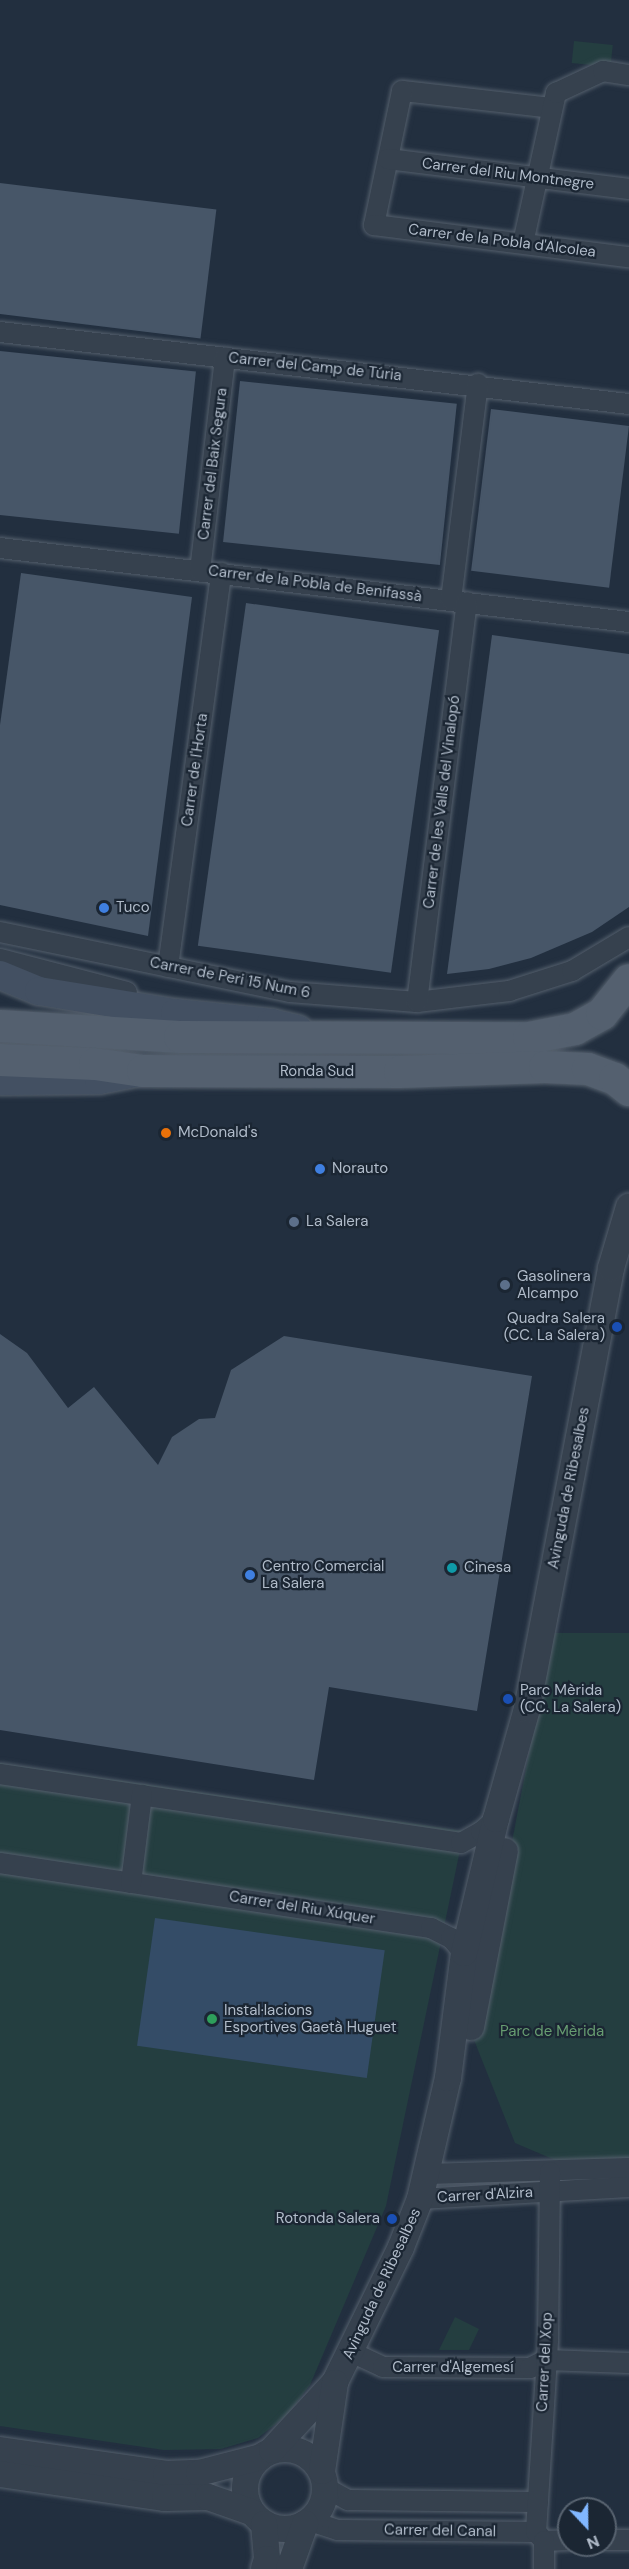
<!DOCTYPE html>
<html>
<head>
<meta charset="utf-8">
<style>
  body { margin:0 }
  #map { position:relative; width:629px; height:2569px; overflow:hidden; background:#222f3f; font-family:"DM Sans",sans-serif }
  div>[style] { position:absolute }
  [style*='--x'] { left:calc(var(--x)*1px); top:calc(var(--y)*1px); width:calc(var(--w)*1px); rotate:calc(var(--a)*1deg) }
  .green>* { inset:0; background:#243e40; transform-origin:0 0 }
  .water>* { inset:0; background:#344c67; transform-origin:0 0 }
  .building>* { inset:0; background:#475668; transform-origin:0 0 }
  .roads { filter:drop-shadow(0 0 2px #545f6c) drop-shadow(0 0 2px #545f6c) }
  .minor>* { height:20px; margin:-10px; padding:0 10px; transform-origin:10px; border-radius:10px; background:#36414e }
  .tertiary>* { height:26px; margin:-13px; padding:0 13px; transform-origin:13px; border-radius:13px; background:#36414e }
  .tertiary>.ring { margin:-13px; padding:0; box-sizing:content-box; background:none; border:26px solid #36414e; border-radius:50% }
  .secondary>* { height:28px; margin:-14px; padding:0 14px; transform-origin:14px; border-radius:14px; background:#435062 }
  .primary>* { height:32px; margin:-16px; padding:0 16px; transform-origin:16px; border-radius:16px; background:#54606f }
  .dots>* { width:16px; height:16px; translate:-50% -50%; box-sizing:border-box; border:3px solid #1b2633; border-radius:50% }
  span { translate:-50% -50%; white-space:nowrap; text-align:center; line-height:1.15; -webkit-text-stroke:4.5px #1b2633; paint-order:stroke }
  .street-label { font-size:15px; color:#b1bcca }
  .poi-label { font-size:15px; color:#b1bcca }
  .left { translate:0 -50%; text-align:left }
  .right { translate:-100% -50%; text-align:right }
  .park-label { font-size:15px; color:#679d71 }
  .north { position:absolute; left:557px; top:2497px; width:60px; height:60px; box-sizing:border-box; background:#1b2633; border:2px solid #57626f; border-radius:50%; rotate:158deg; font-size:16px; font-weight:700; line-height:24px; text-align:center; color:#b1bcca }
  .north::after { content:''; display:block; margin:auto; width:21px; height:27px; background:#81b7ff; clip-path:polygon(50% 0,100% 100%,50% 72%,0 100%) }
</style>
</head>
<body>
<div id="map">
  <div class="green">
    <i style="left:574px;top:41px;width:39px;height:22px;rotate:6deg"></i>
    <i style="clip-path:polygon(552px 1633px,629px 1633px,629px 2161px,562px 2163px,515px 2143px,474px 2040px)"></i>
    <i style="clip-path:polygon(0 1763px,464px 1831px,386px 2206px,310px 2385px,287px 2415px,258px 2438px,221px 2449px,164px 2450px,0 2426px)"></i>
    <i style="clip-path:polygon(455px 2317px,479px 2329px,469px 2350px,439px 2350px)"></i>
  </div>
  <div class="water">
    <i style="left:155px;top:1918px;width:232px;height:129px;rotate:8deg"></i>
  </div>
  <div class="building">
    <i style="left:0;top:183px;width:218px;height:130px;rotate:7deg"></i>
    <i style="left:0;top:351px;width:197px;height:163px;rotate:6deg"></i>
    <i style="left:240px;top:381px;width:218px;height:162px;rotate:6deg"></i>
    <i style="left:491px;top:409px;width:139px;height:163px;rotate:7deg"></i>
    <i style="clip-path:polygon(21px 573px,192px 597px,148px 936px,0 905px,0 725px)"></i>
    <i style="left:246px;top:603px;width:195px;height:346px;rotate:8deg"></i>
    <i style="clip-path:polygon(492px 635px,629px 654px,629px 907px,592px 932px,531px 958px,489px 969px,447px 974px)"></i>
    <i style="clip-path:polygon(0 1334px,27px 1353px,68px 1408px,94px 1387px,158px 1465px,172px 1437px,199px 1419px,215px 1418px,231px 1370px,284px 1336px,532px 1376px,477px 1711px,329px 1687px,314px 1780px,0 1730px)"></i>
  </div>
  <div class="roads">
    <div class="minor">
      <i style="--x:552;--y:108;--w:151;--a:-173.5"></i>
      <i style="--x:402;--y:91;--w:137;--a:101.8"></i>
      <i style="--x:374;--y:225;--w:257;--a:7.2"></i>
      <i style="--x:388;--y:159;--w:243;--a:7.1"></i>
      <i style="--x:523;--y:243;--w:154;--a:-77.6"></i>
      <i style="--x:556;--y:93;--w:52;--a:-25.1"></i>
      <i style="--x:603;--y:71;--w:26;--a:9"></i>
      <i style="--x:0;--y:332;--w:633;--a:6.53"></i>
      <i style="--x:0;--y:548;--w:633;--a:6.71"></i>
      <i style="--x:200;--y:571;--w:215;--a:-83.3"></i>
      <i style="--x:451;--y:600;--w:218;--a:-82.9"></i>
      <i style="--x:0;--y:932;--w:296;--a:11.7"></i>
      <i style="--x:290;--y:992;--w:127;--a:4.5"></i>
      <i style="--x:417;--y:1002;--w:93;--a:-6.8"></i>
      <i style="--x:509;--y:991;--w:66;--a:-17.6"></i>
      <i style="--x:572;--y:971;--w:66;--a:-30.8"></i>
      <i style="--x:0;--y:959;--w:131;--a:14.6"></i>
      <i style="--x:168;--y:967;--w:398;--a:-82.3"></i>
      <i style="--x:417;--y:1002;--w:403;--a:-82.9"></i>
      <i style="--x:0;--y:1774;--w:466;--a:8.5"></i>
      <i style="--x:461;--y:1843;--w:23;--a:-29"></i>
      <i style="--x:481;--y:1832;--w:20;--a:-41"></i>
      <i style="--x:0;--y:1863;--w:436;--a:8.6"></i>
      <i style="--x:431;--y:1928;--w:22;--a:27"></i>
      <i style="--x:451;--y:1938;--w:20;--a:49"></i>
      <i style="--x:131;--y:1883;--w:89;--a:-82.9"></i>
      <i style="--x:427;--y:2174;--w:202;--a:-1.7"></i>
      <i style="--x:420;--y:2199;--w:209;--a:-3.3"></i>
      <i style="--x:351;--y:2352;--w:35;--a:25"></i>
      <i style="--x:383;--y:2367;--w:147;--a:0.4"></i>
      <i style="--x:530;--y:2368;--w:18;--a:-27"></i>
      <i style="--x:546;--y:2360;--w:83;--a:2.1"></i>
      <i style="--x:326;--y:2488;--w:25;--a:29"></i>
      <i style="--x:348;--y:2500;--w:190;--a:0.6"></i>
      <i style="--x:310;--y:2521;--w:29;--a:18"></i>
      <i style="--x:338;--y:2530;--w:198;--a:0.6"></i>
      <i style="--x:536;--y:2532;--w:12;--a:48"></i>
      <i style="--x:544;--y:2541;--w:25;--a:-2"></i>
      <i style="--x:536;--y:2532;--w:193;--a:-86.4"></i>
      <i style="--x:548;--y:2339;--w:167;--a:-89.3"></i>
      <i style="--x:605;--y:2540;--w:24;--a:0"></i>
      <i style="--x:544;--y:2569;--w:28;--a:-90"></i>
    </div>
    <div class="tertiary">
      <i style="--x:471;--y:2027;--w:179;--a:-79.1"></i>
      <i class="ring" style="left:245px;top:2449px;width:54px;height:54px"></i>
      <i style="--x:0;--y:2450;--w:168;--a:8.2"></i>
      <i style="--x:166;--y:2474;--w:33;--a:-2"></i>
      <i style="--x:199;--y:2473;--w:60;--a:-14.5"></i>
      <i style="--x:272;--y:2450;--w:93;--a:-47.2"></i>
      <i style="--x:335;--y:2382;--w:150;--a:-63.9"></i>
      <i style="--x:401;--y:2247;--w:52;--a:-68.4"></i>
      <i style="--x:420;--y:2199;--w:124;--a:-77"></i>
      <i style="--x:448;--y:2078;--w:126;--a:-82.7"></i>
      <i style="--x:464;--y:1953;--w:138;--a:-76.6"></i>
      <i style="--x:496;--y:1819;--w:114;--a:-74.3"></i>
      <i style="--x:527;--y:1709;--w:449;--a:-79.2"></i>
      <i style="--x:611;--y:1268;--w:64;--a:-73.6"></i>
      <i style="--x:322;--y:2471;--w:89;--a:-81.6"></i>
      <i style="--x:0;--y:2474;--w:167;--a:8.3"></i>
      <i style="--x:165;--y:2498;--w:43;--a:-1.3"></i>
      <i style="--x:208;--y:2497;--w:46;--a:19.2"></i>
      <i style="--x:264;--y:2524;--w:35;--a:85"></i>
      <i style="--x:267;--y:2559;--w:10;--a:107"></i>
      <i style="--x:289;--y:2569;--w:48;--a:-70.4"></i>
    </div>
    <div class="secondary">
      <i style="--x:0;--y:975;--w:42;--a:22.3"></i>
      <i style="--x:39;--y:991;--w:138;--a:9.2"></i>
      <i style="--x:175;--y:1013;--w:97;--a:5.9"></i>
      <i style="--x:271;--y:1023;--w:28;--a:13"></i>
      <i style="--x:0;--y:1081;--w:99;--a:-0.6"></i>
      <i style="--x:99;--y:1080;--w:37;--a:-11"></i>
    </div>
    <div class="primary">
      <i style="--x:0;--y:1026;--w:180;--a:3.5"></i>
      <i style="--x:180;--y:1037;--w:349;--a:0.2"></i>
      <i style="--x:529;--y:1038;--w:47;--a:-11.1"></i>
      <i style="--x:575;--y:1029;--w:31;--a:-29"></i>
      <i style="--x:602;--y:1014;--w:43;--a:-51.5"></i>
      <i style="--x:0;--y:1060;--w:95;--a:2.4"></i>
      <i style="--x:95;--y:1064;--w:49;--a:8.3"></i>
      <i style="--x:143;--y:1071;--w:257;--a:0.2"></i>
      <i style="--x:400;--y:1072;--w:145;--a:-2"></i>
      <i style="--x:545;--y:1067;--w:43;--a:2.7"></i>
      <i style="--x:588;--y:1069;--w:29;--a:20"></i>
      <i style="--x:615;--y:1079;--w:18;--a:38"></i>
    </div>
  </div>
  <div class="dots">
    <i style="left:104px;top:908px;background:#3f7fe0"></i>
    <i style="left:166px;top:1133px;background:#e8710a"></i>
    <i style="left:320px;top:1169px;background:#3f7fe0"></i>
    <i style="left:294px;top:1222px;background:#5c6f8a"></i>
    <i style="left:505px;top:1285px;background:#5c6f8a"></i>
    <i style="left:617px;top:1327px;background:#1a4fb4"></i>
    <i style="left:452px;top:1568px;background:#0f9aa8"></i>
    <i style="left:250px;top:1575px;background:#3f7fe0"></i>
    <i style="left:508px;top:1699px;background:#1a4fb4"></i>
    <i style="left:212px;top:2019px;background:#2e9e5b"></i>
    <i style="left:392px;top:2219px;background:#1a4fb4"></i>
  </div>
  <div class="street-label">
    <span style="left:508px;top:174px;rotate:7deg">Carrer del Riu Montnegre</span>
    <span style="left:502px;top:241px;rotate:7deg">Carrer de la Pobla d'Alcolea</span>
    <span style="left:315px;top:367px;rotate:6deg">Carrer del Camp de Túria</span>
    <span style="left:213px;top:464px;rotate:-83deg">Carrer del Baix Segura</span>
    <span style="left:315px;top:584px;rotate:7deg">Carrer de la Pobla de Benifassà</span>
    <span style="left:195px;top:770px;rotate:-82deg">Carrer de l'Horta</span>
    <span style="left:442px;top:802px;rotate:-83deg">Carrer de les Valls del Vinalopó</span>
    <span style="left:230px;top:978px;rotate:11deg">Carrer de Peri 15 Num 6</span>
    <span style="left:317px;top:1072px">Ronda Sud</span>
    <span style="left:569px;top:1488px;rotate:-79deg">Avinguda de Ribesalbes</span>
    <span style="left:302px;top:1908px;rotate:9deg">Carrer del Riu Xúquer</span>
    <span style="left:485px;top:2195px;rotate:-3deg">Carrer d'Alzira</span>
    <span style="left:382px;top:2284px;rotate:-65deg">Avinguda de Ribesalbes</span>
    <span style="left:545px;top:2362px;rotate:-87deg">Carrer del Xop</span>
    <span style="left:453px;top:2368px">Carrer d'Algemesí</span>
    <span style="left:440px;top:2531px;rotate:1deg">Carrer del Canal</span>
  </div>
  <div class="poi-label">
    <span class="left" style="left:116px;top:908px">Tuco</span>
    <span class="left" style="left:178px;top:1133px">McDonald's</span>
    <span class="left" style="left:332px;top:1169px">Norauto</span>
    <span class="left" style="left:306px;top:1222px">La Salera</span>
    <span class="left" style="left:517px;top:1285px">Gasolinera<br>Alcampo</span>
    <span class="right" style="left:605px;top:1327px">Quadra Salera<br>(CC. La Salera)</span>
    <span class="left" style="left:262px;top:1575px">Centro Comercial<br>La Salera</span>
    <span class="left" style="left:464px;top:1568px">Cinesa</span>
    <span class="left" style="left:520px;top:1699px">Parc Mèrida<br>(CC. La Salera)</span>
    <span class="left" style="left:224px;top:2019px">Instal·lacions<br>Esportives Gaetà Huguet</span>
    <span class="right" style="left:380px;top:2219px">Rotonda Salera</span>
  </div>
  <div class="park-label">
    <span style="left:552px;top:2032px">Parc de Mèrida</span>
  </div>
  <div class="north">N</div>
</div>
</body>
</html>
